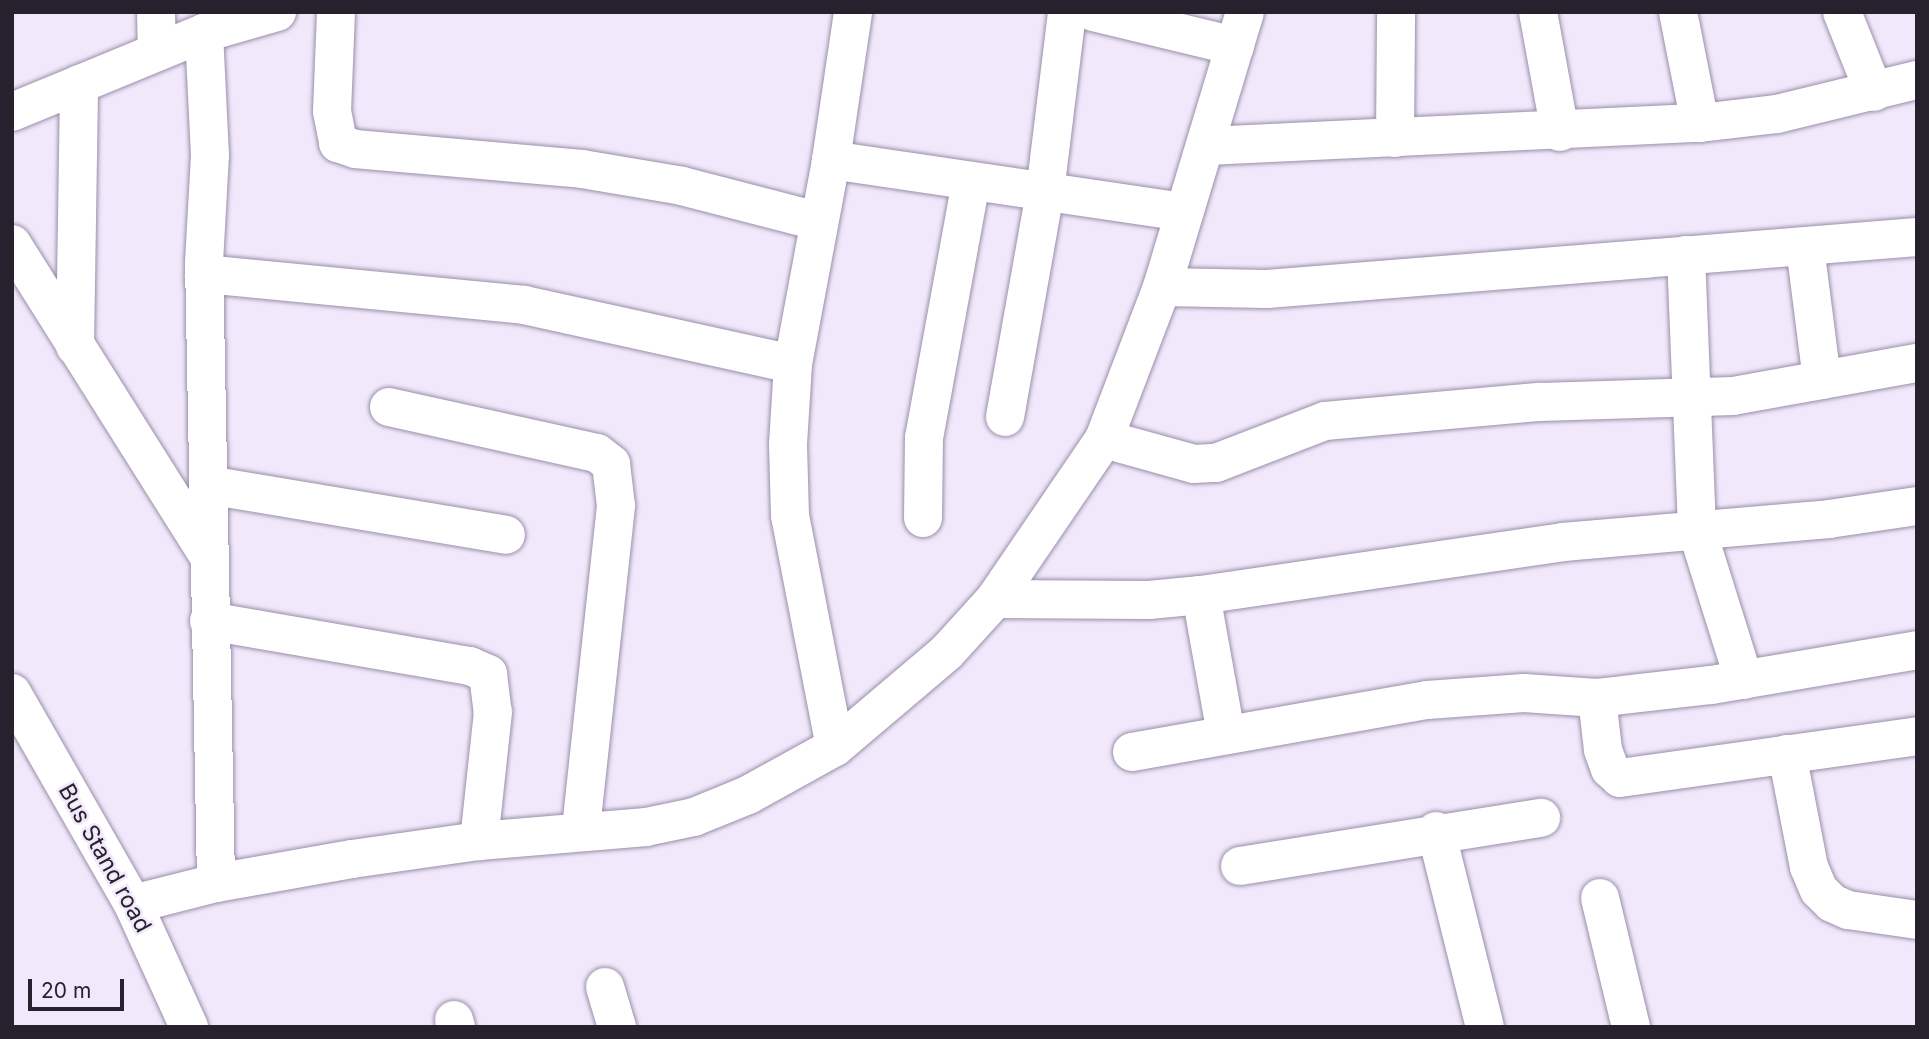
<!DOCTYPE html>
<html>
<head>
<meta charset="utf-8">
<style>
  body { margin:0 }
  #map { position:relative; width:1929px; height:1039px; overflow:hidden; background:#f1e9fb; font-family:Inter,sans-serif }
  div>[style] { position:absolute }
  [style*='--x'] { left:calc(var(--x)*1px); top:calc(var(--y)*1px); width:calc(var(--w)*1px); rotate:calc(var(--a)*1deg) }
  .roads { filter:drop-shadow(0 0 2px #9b8eaa) drop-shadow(0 0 2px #9b8eaa) }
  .minor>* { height:38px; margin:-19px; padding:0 19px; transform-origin:19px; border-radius:19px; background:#fff }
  span { translate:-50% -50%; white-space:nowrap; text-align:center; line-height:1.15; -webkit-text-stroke:5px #f1e9fb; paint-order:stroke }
  .street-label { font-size:23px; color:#26212c }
  .frame { position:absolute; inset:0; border:14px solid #26212c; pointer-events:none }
  .scale { position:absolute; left:28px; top:979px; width:96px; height:32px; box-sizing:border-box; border:4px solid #26212c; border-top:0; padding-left:9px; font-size:21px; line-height:24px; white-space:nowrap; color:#26212c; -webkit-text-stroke:5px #f1e9fb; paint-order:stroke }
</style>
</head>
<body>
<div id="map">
  <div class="roads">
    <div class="minor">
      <i style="--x:156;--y:12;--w:40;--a:88.6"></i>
      <i style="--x:336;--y:12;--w:99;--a:92.3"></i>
      <i style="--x:332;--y:111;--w:33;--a:79"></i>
      <i style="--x:338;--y:143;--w:18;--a:19"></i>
      <i style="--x:355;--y:149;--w:228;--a:5"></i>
      <i style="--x:582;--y:169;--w:101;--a:9.6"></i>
      <i style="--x:682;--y:186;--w:139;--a:14.5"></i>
      <i style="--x:1093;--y:12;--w:146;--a:13.5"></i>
      <i style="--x:1538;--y:12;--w:122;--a:79.6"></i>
      <i style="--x:1678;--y:12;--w:113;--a:78.8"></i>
      <i style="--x:1842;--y:12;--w:86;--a:68.2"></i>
      <i style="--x:204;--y:33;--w:122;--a:87.2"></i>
      <i style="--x:210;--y:155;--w:106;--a:93.2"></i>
      <i style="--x:204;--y:261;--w:622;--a:88.89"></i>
      <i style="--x:12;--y:112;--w:208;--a:-22.4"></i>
      <i style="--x:204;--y:33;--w:76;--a:-16"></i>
      <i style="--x:1395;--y:138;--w:126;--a:-89.5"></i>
      <i style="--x:1207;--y:146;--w:494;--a:-2.7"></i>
      <i style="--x:1700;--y:123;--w:78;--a:-6.7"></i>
      <i style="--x:1777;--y:114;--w:144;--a:-13.7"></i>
      <i style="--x:831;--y:160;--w:356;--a:8.4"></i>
      <i style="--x:12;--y:244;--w:368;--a:57.8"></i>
      <i style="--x:1805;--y:247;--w:134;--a:82.7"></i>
      <i style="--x:1686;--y:255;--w:275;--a:87.7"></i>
      <i style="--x:1697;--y:530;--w:157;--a:72.6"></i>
      <i style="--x:204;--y:274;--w:321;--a:5.5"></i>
      <i style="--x:524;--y:305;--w:275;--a:12.4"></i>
      <i style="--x:1162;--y:287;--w:105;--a:1.1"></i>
      <i style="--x:1267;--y:289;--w:652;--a:-4.57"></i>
      <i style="--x:75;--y:346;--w:262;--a:-89.1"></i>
      <i style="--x:389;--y:407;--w:213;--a:12.5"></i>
      <i style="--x:597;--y:453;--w:18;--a:38"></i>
      <i style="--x:611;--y:464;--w:42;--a:83.2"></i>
      <i style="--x:616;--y:506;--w:326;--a:96.2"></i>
      <i style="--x:1005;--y:417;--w:229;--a:-79.9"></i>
      <i style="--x:1045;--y:192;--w:181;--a:-83"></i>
      <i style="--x:1104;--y:439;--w:93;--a:15.5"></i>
      <i style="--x:1194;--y:464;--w:22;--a:-3"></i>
      <i style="--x:1216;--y:463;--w:117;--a:-21.1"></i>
      <i style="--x:1325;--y:421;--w:216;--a:-5.1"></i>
      <i style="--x:1540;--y:402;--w:193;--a:-1.8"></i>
      <i style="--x:1733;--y:396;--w:187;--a:-10.2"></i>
      <i style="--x:208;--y:485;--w:302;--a:9.5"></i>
      <i style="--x:923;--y:518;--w:80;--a:-89.3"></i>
      <i style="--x:924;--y:438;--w:261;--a:-79.6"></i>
      <i style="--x:1201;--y:595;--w:141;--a:79.8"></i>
      <i style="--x:995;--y:599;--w:154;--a:0.4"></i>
      <i style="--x:1149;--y:600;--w:52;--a:-5.5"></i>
      <i style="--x:1201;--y:595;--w:366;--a:-8.3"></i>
      <i style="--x:1563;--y:542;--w:267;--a:-4.9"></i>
      <i style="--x:1829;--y:519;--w:89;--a:-8.4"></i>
      <i style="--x:209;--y:621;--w:265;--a:9.8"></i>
      <i style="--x:470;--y:666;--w:20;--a:24"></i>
      <i style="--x:488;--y:674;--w:38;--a:83"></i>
      <i style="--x:493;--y:712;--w:130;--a:96.2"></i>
      <i style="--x:12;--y:693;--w:243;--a:60.2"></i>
      <i style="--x:133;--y:904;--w:135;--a:65.5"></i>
      <i style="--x:1597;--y:698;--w:52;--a:83.4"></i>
      <i style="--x:1603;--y:750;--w:20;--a:70"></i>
      <i style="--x:1610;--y:769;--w:13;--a:42"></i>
      <i style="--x:1620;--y:778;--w:300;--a:-8"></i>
      <i style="--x:835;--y:747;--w:235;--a:-101"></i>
      <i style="--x:790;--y:516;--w:72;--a:-91.6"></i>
      <i style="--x:788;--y:444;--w:80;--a:-86.4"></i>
      <i style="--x:793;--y:364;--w:208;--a:-79.4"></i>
      <i style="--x:831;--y:160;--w:150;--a:-81.5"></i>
      <i style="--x:1132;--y:752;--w:300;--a:-10"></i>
      <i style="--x:1427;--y:700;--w:97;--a:-4.1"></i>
      <i style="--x:1524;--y:693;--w:73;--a:3.9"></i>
      <i style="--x:1597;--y:698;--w:115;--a:-6.5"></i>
      <i style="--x:1711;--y:685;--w:209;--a:-9.6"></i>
      <i style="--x:1787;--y:754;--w:115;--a:79"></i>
      <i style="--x:1809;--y:867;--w:25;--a:67"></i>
      <i style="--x:1819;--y:890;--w:18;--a:45"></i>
      <i style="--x:1832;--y:903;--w:17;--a:24"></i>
      <i style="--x:1848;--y:910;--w:70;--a:8.2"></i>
      <i style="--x:1436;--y:831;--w:202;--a:76"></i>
      <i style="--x:1240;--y:866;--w:305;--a:-9.1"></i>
      <i style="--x:1600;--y:898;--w:133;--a:76.5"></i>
      <i style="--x:133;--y:904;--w:86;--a:-14.2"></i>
      <i style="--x:216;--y:883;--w:138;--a:-10"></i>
      <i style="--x:352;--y:859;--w:128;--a:-8.1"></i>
      <i style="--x:479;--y:841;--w:168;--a:-4.8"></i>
      <i style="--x:646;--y:827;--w:49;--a:-11.8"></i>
      <i style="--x:694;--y:817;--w:58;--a:-22.2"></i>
      <i style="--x:748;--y:795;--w:99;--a:-28.9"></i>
      <i style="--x:835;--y:747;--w:147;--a:-40.3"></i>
      <i style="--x:947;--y:652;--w:72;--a:-47.8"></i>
      <i style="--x:995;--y:599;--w:194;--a:-55.7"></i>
      <i style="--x:1104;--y:439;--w:163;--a:-69.1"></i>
      <i style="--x:1162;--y:287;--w:287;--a:-73.2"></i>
      <i style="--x:605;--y:987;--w:42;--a:73.3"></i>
      <i style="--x:454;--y:1020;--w:7;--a:74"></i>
    </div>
  </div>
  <div class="street-label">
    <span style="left:105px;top:858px;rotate:61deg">Bus Stand road</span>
  </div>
  <div class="frame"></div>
  <div class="scale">20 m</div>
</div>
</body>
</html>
